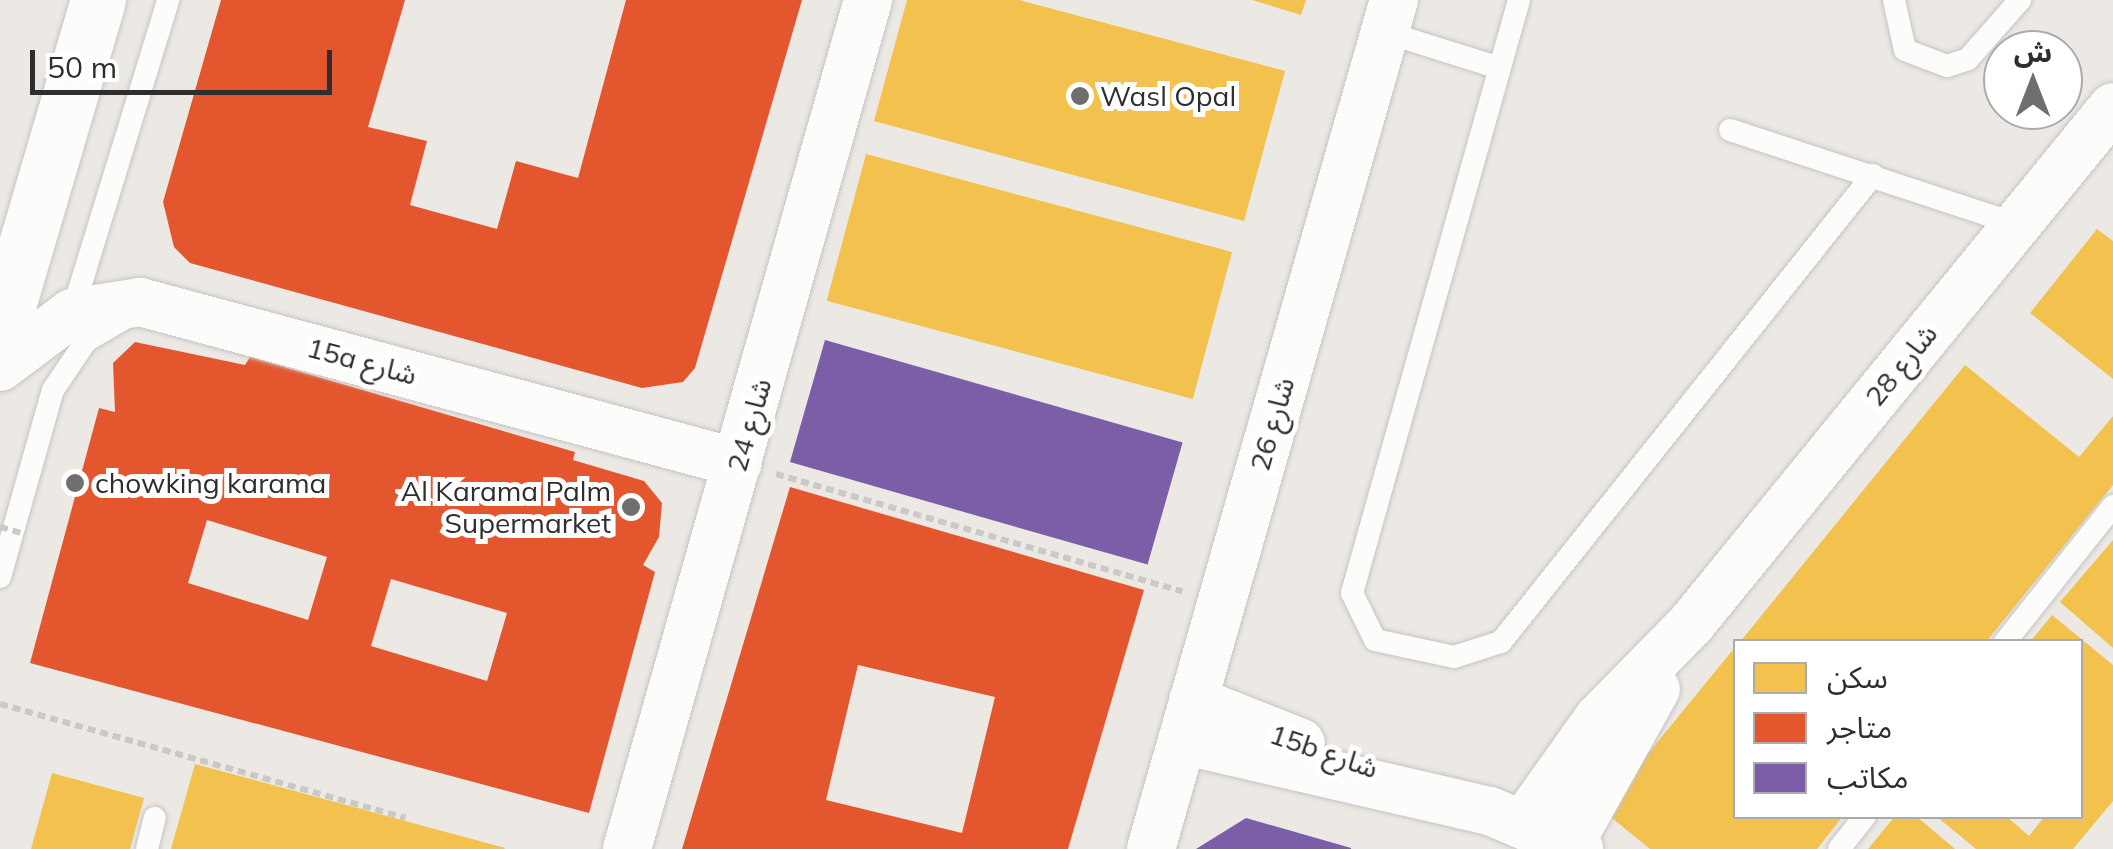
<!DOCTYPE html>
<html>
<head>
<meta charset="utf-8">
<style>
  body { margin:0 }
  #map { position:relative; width:2113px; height:849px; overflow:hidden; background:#ece8e4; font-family:Mulish,"Noto Sans Arabic",sans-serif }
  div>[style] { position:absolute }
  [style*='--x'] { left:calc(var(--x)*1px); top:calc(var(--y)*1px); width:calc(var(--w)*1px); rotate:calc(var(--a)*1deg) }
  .homes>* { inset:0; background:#f2c14e; transform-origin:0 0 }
  .shops>* { inset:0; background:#e4572e }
  .offices>* { inset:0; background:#7b5ea7; transform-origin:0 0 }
  .path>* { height:6px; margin-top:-3px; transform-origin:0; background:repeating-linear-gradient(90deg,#c9c9c8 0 8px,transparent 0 13px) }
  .roads { filter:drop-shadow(0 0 2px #c5c4c5) drop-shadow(0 0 2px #c5c4c5) }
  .lane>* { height:22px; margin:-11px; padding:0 11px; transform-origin:11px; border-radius:11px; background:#fcfcfb }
  .street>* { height:48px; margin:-24px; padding:0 24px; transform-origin:24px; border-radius:24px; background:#fcfcfb }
  .secondary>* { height:55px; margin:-27.5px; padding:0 27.5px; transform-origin:27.5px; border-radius:27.5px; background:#fcfcfb }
  .path-bridge>* { height:6px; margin-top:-3px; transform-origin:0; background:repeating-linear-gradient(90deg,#c9c9c8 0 8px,transparent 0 13px) }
  .dots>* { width:28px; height:28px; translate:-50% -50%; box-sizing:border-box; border:5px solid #fff; border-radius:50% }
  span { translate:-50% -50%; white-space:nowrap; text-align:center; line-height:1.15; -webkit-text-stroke:10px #fff; paint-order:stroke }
  .poi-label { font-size:28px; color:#2e2e2e }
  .left { translate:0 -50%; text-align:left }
  .right { translate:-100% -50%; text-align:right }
  .street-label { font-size:28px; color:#2e2e2e }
  .legend { position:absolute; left:1733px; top:639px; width:350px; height:180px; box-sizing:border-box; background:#fff; border:2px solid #ababab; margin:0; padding:12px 18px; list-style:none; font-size:30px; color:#2e2e2e }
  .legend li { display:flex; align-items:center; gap:20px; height:50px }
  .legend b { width:50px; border:2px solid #ababab }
  .north { position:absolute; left:1983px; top:30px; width:100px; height:100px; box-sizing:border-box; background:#fff; border:2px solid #ababab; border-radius:50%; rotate:0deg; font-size:28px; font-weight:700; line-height:40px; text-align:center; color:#2e2e2e }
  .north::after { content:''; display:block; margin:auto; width:35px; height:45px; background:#706f6e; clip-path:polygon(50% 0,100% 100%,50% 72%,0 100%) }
  .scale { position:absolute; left:30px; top:50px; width:302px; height:45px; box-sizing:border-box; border:5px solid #2e2e2e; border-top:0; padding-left:12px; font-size:30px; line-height:35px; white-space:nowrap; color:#2e2e2e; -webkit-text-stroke:8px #fff; paint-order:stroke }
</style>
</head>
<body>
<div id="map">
  <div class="homes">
    <i style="clip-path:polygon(907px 0,1019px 0,1285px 71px,1244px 221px,874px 121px)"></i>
    <i style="clip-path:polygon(1252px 0,1306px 0,1301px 15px)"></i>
    <i style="left:866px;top:154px;width:379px;height:152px;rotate:15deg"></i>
    <i style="clip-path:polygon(2097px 229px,2113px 241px,2113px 379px,2030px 313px)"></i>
    <i style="clip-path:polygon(1965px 365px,2079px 457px,2113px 416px,2113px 485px,1986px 642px,1740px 642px)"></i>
    <i style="clip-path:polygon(2113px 540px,2113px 648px,2060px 602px)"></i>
    <i style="clip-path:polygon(2052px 615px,2113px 665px,2113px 801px,2073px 849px,1976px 849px,1936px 816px,2006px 816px,2029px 836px,2045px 816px,2080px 816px,2080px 642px,2030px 642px)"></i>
    <i style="clip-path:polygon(1736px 646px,1736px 816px,1843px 816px,1817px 849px,1650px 849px,1602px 810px)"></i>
    <i style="clip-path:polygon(195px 764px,505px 848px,504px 849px,171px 849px)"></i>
    <i style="clip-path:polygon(52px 773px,144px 798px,130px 849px,31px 849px)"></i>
    <i style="clip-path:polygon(1895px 816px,1916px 816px,1955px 849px,1868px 849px)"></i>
  </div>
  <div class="shops">
    <i style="clip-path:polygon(221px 0,405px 0,368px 127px,427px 141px,410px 205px,497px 229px,516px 161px,578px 178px,626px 0,802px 0,695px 368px,683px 382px,642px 388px,190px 263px,174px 247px,163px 202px)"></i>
    <i style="clip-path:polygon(evenodd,135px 342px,245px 365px,250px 357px,575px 452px,573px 460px,644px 481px,662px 503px,659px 537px,643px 565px,655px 572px,589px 813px,30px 663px,99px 408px,115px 412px,113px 363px,135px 342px,207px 520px,327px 557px,308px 620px,188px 583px,207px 520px,135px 342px,391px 579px,507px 613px,487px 681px,371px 646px,391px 579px)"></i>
    <i style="clip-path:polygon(evenodd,790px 487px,1144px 590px,1068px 849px,682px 849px,790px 487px,858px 665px,995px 697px,962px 833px,826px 800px,858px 665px)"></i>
  </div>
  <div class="offices">
    <i style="left:825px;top:340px;width:372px;height:127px;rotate:16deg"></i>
    <i style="clip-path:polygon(1246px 818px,1351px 848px,1351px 849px,1196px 849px)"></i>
  </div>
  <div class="path">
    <i style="--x:776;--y:474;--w:423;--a:16.1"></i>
    <i style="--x:0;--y:704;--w:421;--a:15.7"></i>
  </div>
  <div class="roads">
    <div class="lane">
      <i style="--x:1519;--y:0;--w:616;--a:105.73"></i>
      <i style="--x:1352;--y:593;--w:52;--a:63.9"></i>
      <i style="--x:1375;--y:640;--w:81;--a:12.1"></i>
      <i style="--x:1454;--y:657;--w:49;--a:-17.7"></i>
      <i style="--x:1501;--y:642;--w:597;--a:-51.46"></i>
      <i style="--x:1894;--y:0;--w:51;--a:77.6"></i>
      <i style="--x:1905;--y:50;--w:45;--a:20.9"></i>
      <i style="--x:1947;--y:66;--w:22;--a:-18"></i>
      <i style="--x:1968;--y:59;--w:79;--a:-48.6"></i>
      <i style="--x:1385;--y:32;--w:120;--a:17.5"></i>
      <i style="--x:1730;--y:130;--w:301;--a:18.2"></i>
      <i style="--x:72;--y:313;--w:327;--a:-72.9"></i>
      <i style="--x:0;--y:577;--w:194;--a:-74.2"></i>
      <i style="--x:53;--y:390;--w:59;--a:-56"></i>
      <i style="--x:86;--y:341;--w:42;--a:-30.3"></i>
      <i style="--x:2005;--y:642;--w:174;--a:-51.5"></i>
      <i style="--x:147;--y:849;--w:32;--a:-76"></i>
      <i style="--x:1839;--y:849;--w:42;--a:-51.8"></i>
    </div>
    <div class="street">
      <i style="--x:0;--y:367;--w:90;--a:-36.9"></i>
      <i style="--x:72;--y:313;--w:69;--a:-9.2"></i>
      <i style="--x:140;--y:302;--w:619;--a:15.07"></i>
      <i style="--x:1193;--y:700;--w:116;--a:21.7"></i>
      <i style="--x:1182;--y:740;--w:316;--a:13"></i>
      <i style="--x:1490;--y:811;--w:97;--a:23.1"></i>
      <i style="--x:1524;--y:823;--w:128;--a:-54.6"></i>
      <i style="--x:1598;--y:719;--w:133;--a:-45.6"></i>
      <i style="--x:1691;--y:624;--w:667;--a:-50.78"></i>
      <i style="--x:1570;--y:843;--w:176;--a:-60.8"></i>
      <i style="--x:627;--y:849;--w:883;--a:-74.15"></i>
      <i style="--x:1151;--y:849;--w:883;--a:-74.03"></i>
    </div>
    <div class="secondary">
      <i style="--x:0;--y:333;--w:347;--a:-73.6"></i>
    </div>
  </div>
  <div class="path-bridge">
    <i style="--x:0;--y:527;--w:25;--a:16"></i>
  </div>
  <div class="dots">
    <i style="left:1080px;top:96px;background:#706f6e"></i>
    <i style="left:75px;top:483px;background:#706f6e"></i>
    <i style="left:631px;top:507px;background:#706f6e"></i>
  </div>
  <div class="poi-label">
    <span class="left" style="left:1100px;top:96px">Wasl Opal</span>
    <span class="left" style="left:95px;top:483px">chowking karama</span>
    <span class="right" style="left:611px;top:507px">Al Karama Palm<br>Supermarket</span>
  </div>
  <div class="street-label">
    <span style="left:362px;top:361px;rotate:15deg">15a شارع</span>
    <span style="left:1901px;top:365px;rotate:-51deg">شارع 28</span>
    <span style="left:1272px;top:424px;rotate:-74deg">شارع 26</span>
    <span style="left:749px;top:425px;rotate:-74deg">شارع 24</span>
    <span style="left:1324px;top:751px;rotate:19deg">15b شارع</span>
  </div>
  <ul class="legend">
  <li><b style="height:28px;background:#f2c14e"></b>سكن</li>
  <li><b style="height:28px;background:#e4572e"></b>متاجر</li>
  <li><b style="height:28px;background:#7b5ea7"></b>مكاتب</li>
  </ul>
  <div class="north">ش</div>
  <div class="scale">50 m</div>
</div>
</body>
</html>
